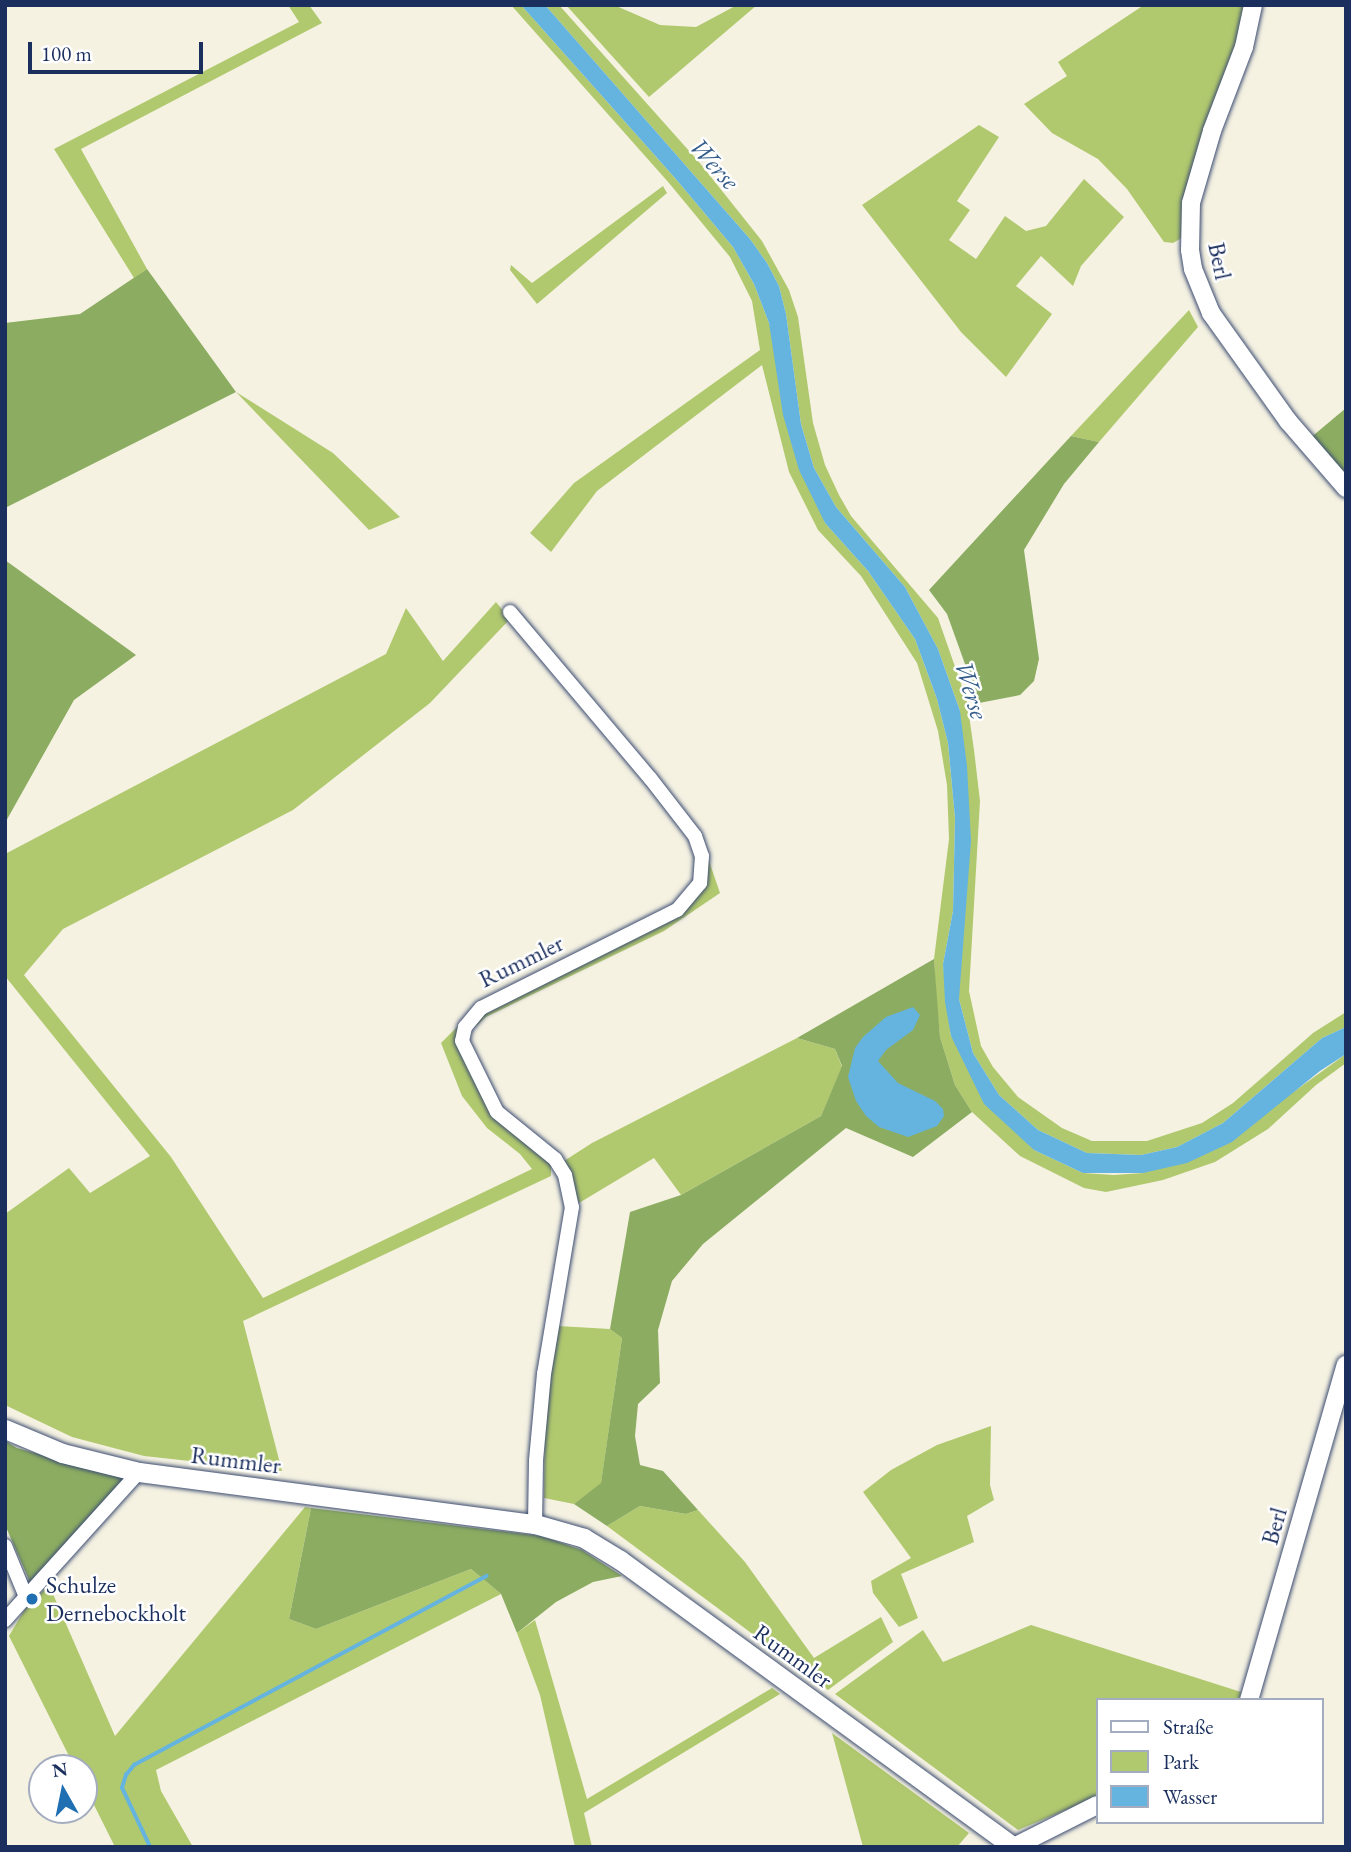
<!DOCTYPE html>
<html>
<head>
<meta charset="utf-8">
<style>
  body { margin:0 }
  #map { position:relative; width:1351px; height:1852px; overflow:hidden; background:#f5f2e2; font-family:"EB Garamond",serif }
  div>[style] { position:absolute }
  [style*='--x'] { left:calc(var(--x)*1px); top:calc(var(--y)*1px); width:calc(var(--w)*1px); rotate:calc(var(--a)*1deg) }
  .green>* { inset:0; background:#b1c96e }
  .forest>* { inset:0; background:#8cad61 }
  .water>* { inset:0; background:#64b4df }
  .stream>* { height:3.5px; margin:-1.75px; padding:0 1.75px; transform-origin:1.75px; border-radius:1.75px; background:#64b4df }
  .roads { filter:drop-shadow(0 0 2px #3c4c72) drop-shadow(0 0 2px #3c4c72) }
  .minor>* { height:14px; margin:-7px; padding:0 7px; transform-origin:7px; border-radius:7px; background:#fff }
  .tertiary>* { height:18px; margin:-9px; padding:0 9px; transform-origin:9px; border-radius:9px; background:#fff }
  .secondary>* { height:19px; margin:-9.5px; padding:0 9.5px; transform-origin:9.5px; border-radius:9.5px; background:#fff }
  .dots>* { width:19px; height:19px; translate:-50% -50%; box-sizing:border-box; border:4px solid #fff; border-radius:50% }
  span { translate:-50% -50%; white-space:nowrap; text-align:center; line-height:1.15; -webkit-text-stroke:5px #fff; paint-order:stroke }
  .street-label { font-size:24px; color:#1b2f5e }
  .poi-label { font-size:24px; color:#1b2f5e }
  .left { translate:0 -50%; text-align:left }
  .water-label { font-size:26px; color:#355e8b; font-style:italic }
  .frame { position:absolute; inset:0; border:7px solid #1b2f5e; pointer-events:none }
  .legend { position:absolute; left:1096px; top:1698px; width:228px; height:126px; box-sizing:border-box; background:#fff; border:2px solid #a4acbf; margin:0; padding:9px 12px; list-style:none; font-size:21px; color:#1b2f5e }
  .legend li { display:flex; align-items:center; gap:14px; height:35px }
  .legend b { width:35px; border:2px solid #a4acbf }
  .north { position:absolute; left:28px; top:1754px; width:70px; height:70px; box-sizing:border-box; background:#fff; border:2px solid #a4acbf; border-radius:50%; rotate:351deg; font-size:19px; font-weight:700; line-height:28px; text-align:center; color:#1b2f5e }
  .north::after { content:''; display:block; margin:auto; width:24px; height:32px; background:#1f6fb2; clip-path:polygon(50% 0,100% 100%,50% 72%,0 100%) }
  .scale { position:absolute; left:28px; top:42px; width:175px; height:32px; box-sizing:border-box; border:4px solid #1b2f5e; border-top:0; padding-left:9px; font-size:21px; line-height:24px; white-space:nowrap; color:#1b2f5e; -webkit-text-stroke:5px #fff; paint-order:stroke }
</style>
</head>
<body>
<div id="map">
  <div class="green">
    <i style="clip-path:polygon(288px 5px,309px 5px,322px 23px,81px 149px,147px 269px,134px 278px,54px 149px,299px 22px)"></i>
    <i style="clip-path:polygon(511px 5px,521px 5px,675px 178px,733px 247px,754px 284px,769px 323px,825px 523px,868px 571px,915px 639px,937px 699px,948px 743px,955px 818px,953px 911px,943px 964px,951px 1036px,1034px 1150px,1083px 1173px,1114px 1175px,1143px 1173px,1292px 1093px,1346px 1054px,1346px 1063px,1316px 1085px,1268px 1129px,1215px 1162px,1163px 1180px,1106px 1192px,1084px 1188px,1020px 1156px,972px 1112px,955px 1085px,940px 1037px,936px 997px,934px 959px,949px 839px,947px 785px,938px 731px,917px 663px,861px 576px,818px 530px,789px 472px,762px 365px,597px 491px,551px 552px,530px 533px,574px 483px,760px 350px,752px 301px,730px 257px,669px 183px)"></i>
    <i style="clip-path:polygon(545px 5px,559px 5px,699px 162px,762px 241px,789px 290px,798px 317px,813px 423px,825px 465px,839px 495px,851px 516px,938px 618px,967px 701px,974px 750px,980px 801px,969px 991px,981px 1046px,993px 1067px,1018px 1097px,1062px 1128px,1092px 1141px,1147px 1141px,1202px 1123px,1233px 1103px,1313px 1033px,1346px 1012px,1346px 1027px,1322px 1038px,1223px 1123px,1177px 1147px,1141px 1155px,1087px 1153px,1038px 1130px,999px 1095px,973px 1053px,959px 999px,960px 711px,938px 649px,905px 587px,836px 507px,814px 468px,801px 424px,786px 314px,779px 286px,767px 263px,750px 239px)"></i>
    <i style="clip-path:polygon(566px 5px,614px 5px,660px 25px,696px 27px,737px 5px,757px 5px,649px 97px)"></i>
    <i style="clip-path:polygon(1144px 5px,1247px 5px,1184px 233px,1180px 239px,1173px 243px,1164px 242px,1127px 189px,1098px 159px,1052px 133px,1024px 104px,1067px 76px,1058px 62px)"></i>
    <i style="clip-path:polygon(979px 125px,999px 137px,957px 201px,970px 210px,949px 240px,976px 259px,1005px 216px,1026px 231px,1046px 226px,1084px 179px,1124px 217px,1081px 266px,1073px 286px,1041px 256px,1016px 286px,1052px 314px,1006px 377px,961px 332px,862px 205px)"></i>
    <i style="clip-path:polygon(663px 186px,667px 193px,537px 304px,510px 270px,511px 265px,532px 283px)"></i>
    <i style="clip-path:polygon(1189px 310px,1198px 327px,1099px 442px,1071px 436px)"></i>
    <i style="clip-path:polygon(236px 392px,333px 453px,400px 517px,369px 530px)"></i>
    <i style="clip-path:polygon(496px 602px,510px 619px,430px 703px,293px 810px,63px 929px,24px 975px,171px 1157px,263px 1298px,532px 1169px,520px 1154px,487px 1128px,462px 1096px,441px 1043px,458px 1026px,490px 1107px,551px 1162px,551px 1176px,243px 1321px,282px 1471px,144px 1456px,72px 1437px,5px 1405px,5px 1214px,69px 1168px,90px 1193px,150px 1156px,5px 976px,5px 854px,386px 654px,406px 608px,443px 661px)"></i>
    <i style="clip-path:polygon(707px 855px,720px 893px,664px 931px,486px 1017px,473px 1029px,474px 1022px,484px 1011px,684px 909px)"></i>
    <i style="clip-path:polygon(797px 1038px,835px 1049px,842px 1067px,821px 1116px,681px 1195px,654px 1158px,579px 1203px,564px 1161px,592px 1143px)"></i>
    <i style="clip-path:polygon(558px 1326px,610px 1329px,622px 1338px,601px 1484px,574px 1504px,544px 1498px,545px 1410px)"></i>
    <i style="clip-path:polygon(991px 1426px,990px 1485px,994px 1500px,967px 1516px,974px 1542px,901px 1574px,918px 1618px,899px 1627px,873px 1593px,871px 1581px,911px 1558px,863px 1492px,891px 1470px,937px 1445px)"></i>
    <i style="clip-path:polygon(640px 1506px,686px 1514px,698px 1510px,745px 1562px,814px 1658px,881px 1617px,893px 1642px,828px 1690px,607px 1526px)"></i>
    <i style="clip-path:polygon(305px 1507px,311px 1508px,289px 1619px,316px 1629px,471px 1569px,501px 1594px,156px 1770px,161px 1791px,193px 1847px,115px 1847px,84px 1785px,84px 1768px,75px 1768px,9px 1636px,25px 1609px,49px 1585px,115px 1736px)"></i>
    <i style="clip-path:polygon(535px 1620px,587px 1799px,772px 1688px,780px 1694px,584px 1813px,592px 1847px,575px 1847px,540px 1695px,517px 1633px)"></i>
    <i style="clip-path:polygon(1031px 1625px,1241px 1692px,1239px 1700px,1097px 1700px,1097px 1797px,1018px 1830px,835px 1694px,923px 1630px,943px 1662px)"></i>
    <i style="clip-path:polygon(832px 1733px,969px 1833px,957px 1847px,863px 1847px)"></i>
  </div>
  <div class="forest">
    <i style="clip-path:polygon(147px 269px,236px 392px,5px 508px,5px 323px,80px 314px)"></i>
    <i style="clip-path:polygon(1346px 408px,1346px 480px,1309px 439px)"></i>
    <i style="clip-path:polygon(1071px 436px,1099px 442px,1064px 484px,1024px 550px,1039px 659px,1034px 681px,1020px 695px,979px 703px,947px 614px,929px 590px)"></i>
    <i style="clip-path:polygon(5px 560px,136px 655px,74px 700px,5px 823px)"></i>
    <i style="clip-path:polygon(934px 959px,940px 1037px,955px 1085px,972px 1112px,913px 1157px,846px 1128px,703px 1244px,672px 1281px,658px 1330px,660px 1383px,638px 1404px,635px 1436px,640px 1465px,663px 1471px,698px 1510px,686px 1514px,640px 1506px,607px 1526px,574px 1504px,601px 1483px,622px 1338px,610px 1329px,630px 1212px,681px 1195px,821px 1116px,842px 1066px,835px 1049px,797px 1038px)"></i>
    <i style="clip-path:polygon(5px 1441px,17px 1448px,124px 1478px,30px 1582px,5px 1525px)"></i>
    <i style="clip-path:polygon(311px 1508px,541px 1536px,582px 1550px,622px 1576px,593px 1582px,556px 1602px,517px 1633px,501px 1594px,471px 1569px,316px 1629px,289px 1619px)"></i>
  </div>
  <div class="water">
    <i style="clip-path:polygon(521px 5px,545px 5px,750px 239px,767px 263px,779px 286px,786px 314px,801px 424px,814px 468px,836px 507px,905px 587px,938px 649px,960px 711px,967px 766px,971px 841px,959px 999px,973px 1053px,999px 1095px,1038px 1130px,1087px 1153px,1141px 1155px,1177px 1147px,1223px 1123px,1322px 1038px,1346px 1027px,1346px 1054px,1320px 1071px,1232px 1142px,1187px 1163px,1143px 1173px,1083px 1173px,1034px 1150px,984px 1104px,951px 1036px,945px 1002px,943px 964px,953px 911px,955px 818px,948px 743px,937px 699px,915px 639px,868px 571px,825px 523px,799px 470px,783px 415px,769px 323px,754px 284px,733px 247px,675px 178px)"></i>
    <i style="clip-path:polygon(913px 1007px,920px 1015px,913px 1030px,886px 1050px,878px 1061px,898px 1083px,935px 1101px,943px 1109px,944px 1116px,937px 1126px,908px 1137px,879px 1127px,866px 1116px,856px 1101px,848px 1077px,855px 1048px,863px 1037px,886px 1017px)"></i>
  </div>
  <div class="stream">
    <i style="--x:150;--y:1847;--w:65;--a:-115.4"></i>
    <i style="--x:122;--y:1788;--w:14;--a:-73"></i>
    <i style="--x:126;--y:1775;--w:13;--a:-51"></i>
    <i style="--x:134;--y:1765;--w:400;--a:-28.2"></i>
  </div>
  <div class="roads">
    <div class="minor">
      <i style="--x:510;--y:612;--w:217;--a:49.9"></i>
      <i style="--x:650;--y:778;--w:73;--a:52.2"></i>
      <i style="--x:695;--y:836;--w:21;--a:71"></i>
      <i style="--x:702;--y:856;--w:27;--a:94"></i>
      <i style="--x:700;--y:883;--w:35;--a:130"></i>
      <i style="--x:677;--y:910;--w:219;--a:153.4"></i>
      <i style="--x:481;--y:1008;--w:25;--a:130"></i>
      <i style="--x:465;--y:1027;--w:14;--a:102"></i>
      <i style="--x:462;--y:1041;--w:79;--a:63.8"></i>
      <i style="--x:497;--y:1112;--w:75;--a:39"></i>
      <i style="--x:555;--y:1159;--w:19;--a:58"></i>
      <i style="--x:565;--y:1175;--w:33;--a:78"></i>
      <i style="--x:572;--y:1207;--w:169;--a:99.5"></i>
      <i style="--x:544;--y:1374;--w:87;--a:95.3"></i>
      <i style="--x:536;--y:1461;--w:63;--a:90.9"></i>
      <i style="--x:5;--y:1546;--w:55;--a:67.6"></i>
      <i style="--x:26;--y:1597;--w:169;--a:-47.9"></i>
      <i style="--x:5;--y:1620;--w:31;--a:-48"></i>
    </div>
    <div class="tertiary">
      <i style="--x:1253;--y:5;--w:43;--a:102.1"></i>
      <i style="--x:1244;--y:47;--w:90;--a:110.9"></i>
      <i style="--x:1212;--y:131;--w:75;--a:106.3"></i>
      <i style="--x:1191;--y:203;--w:47;--a:91.2"></i>
      <i style="--x:1190;--y:250;--w:19;--a:81"></i>
      <i style="--x:1193;--y:269;--w:48;--a:67.8"></i>
      <i style="--x:1211;--y:313;--w:133;--a:54.5"></i>
      <i style="--x:1288;--y:421;--w:89;--a:49.1"></i>
      <i style="--x:1249;--y:1700;--w:349;--a:-73.9"></i>
      <i style="--x:1014;--y:1847;--w:93;--a:-26.8"></i>
    </div>
    <div class="secondary">
      <i style="--x:5;--y:1429;--w:62;--a:22.8"></i>
      <i style="--x:62;--y:1453;--w:79;--a:13.9"></i>
      <i style="--x:139;--y:1472;--w:399;--a:7.5"></i>
      <i style="--x:535;--y:1524;--w:51;--a:15.9"></i>
      <i style="--x:584;--y:1538;--w:42;--a:31.4"></i>
      <i style="--x:620;--y:1560;--w:487;--a:36.1"></i>
    </div>
  </div>
  <div class="dots">
    <i style="left:32px;top:1599px;background:#1f6fb2"></i>
  </div>
  <div class="street-label">
    <span style="left:1220px;top:261px;rotate:78deg">Berl</span>
    <span style="left:521px;top:961px;rotate:-26deg">Rummler</span>
    <span style="left:236px;top:1460px;rotate:7deg">Rummler</span>
    <span style="left:1274px;top:1526px;rotate:-74deg">Berl</span>
    <span style="left:793px;top:1656px;rotate:36deg">Rummler</span>
  </div>
  <div class="poi-label">
    <span class="left" style="left:46px;top:1599px">Schulze<br>Dernebockholt</span>
  </div>
  <div class="water-label">
    <span style="left:714px;top:164px;rotate:48deg">Werse</span>
    <span style="left:971px;top:690px;rotate:73deg">Werse</span>
  </div>
  <div class="frame"></div>
  <ul class="legend">
  <li><b style="height:9px;background:#fff"></b>Straße</li>
  <li><b style="height:19px;background:#b1c96e"></b>Park</li>
  <li><b style="height:19px;background:#64b4df"></b>Wasser</li>
  </ul>
  <div class="north">N</div>
  <div class="scale">100 m</div>
</div>
</body>
</html>
